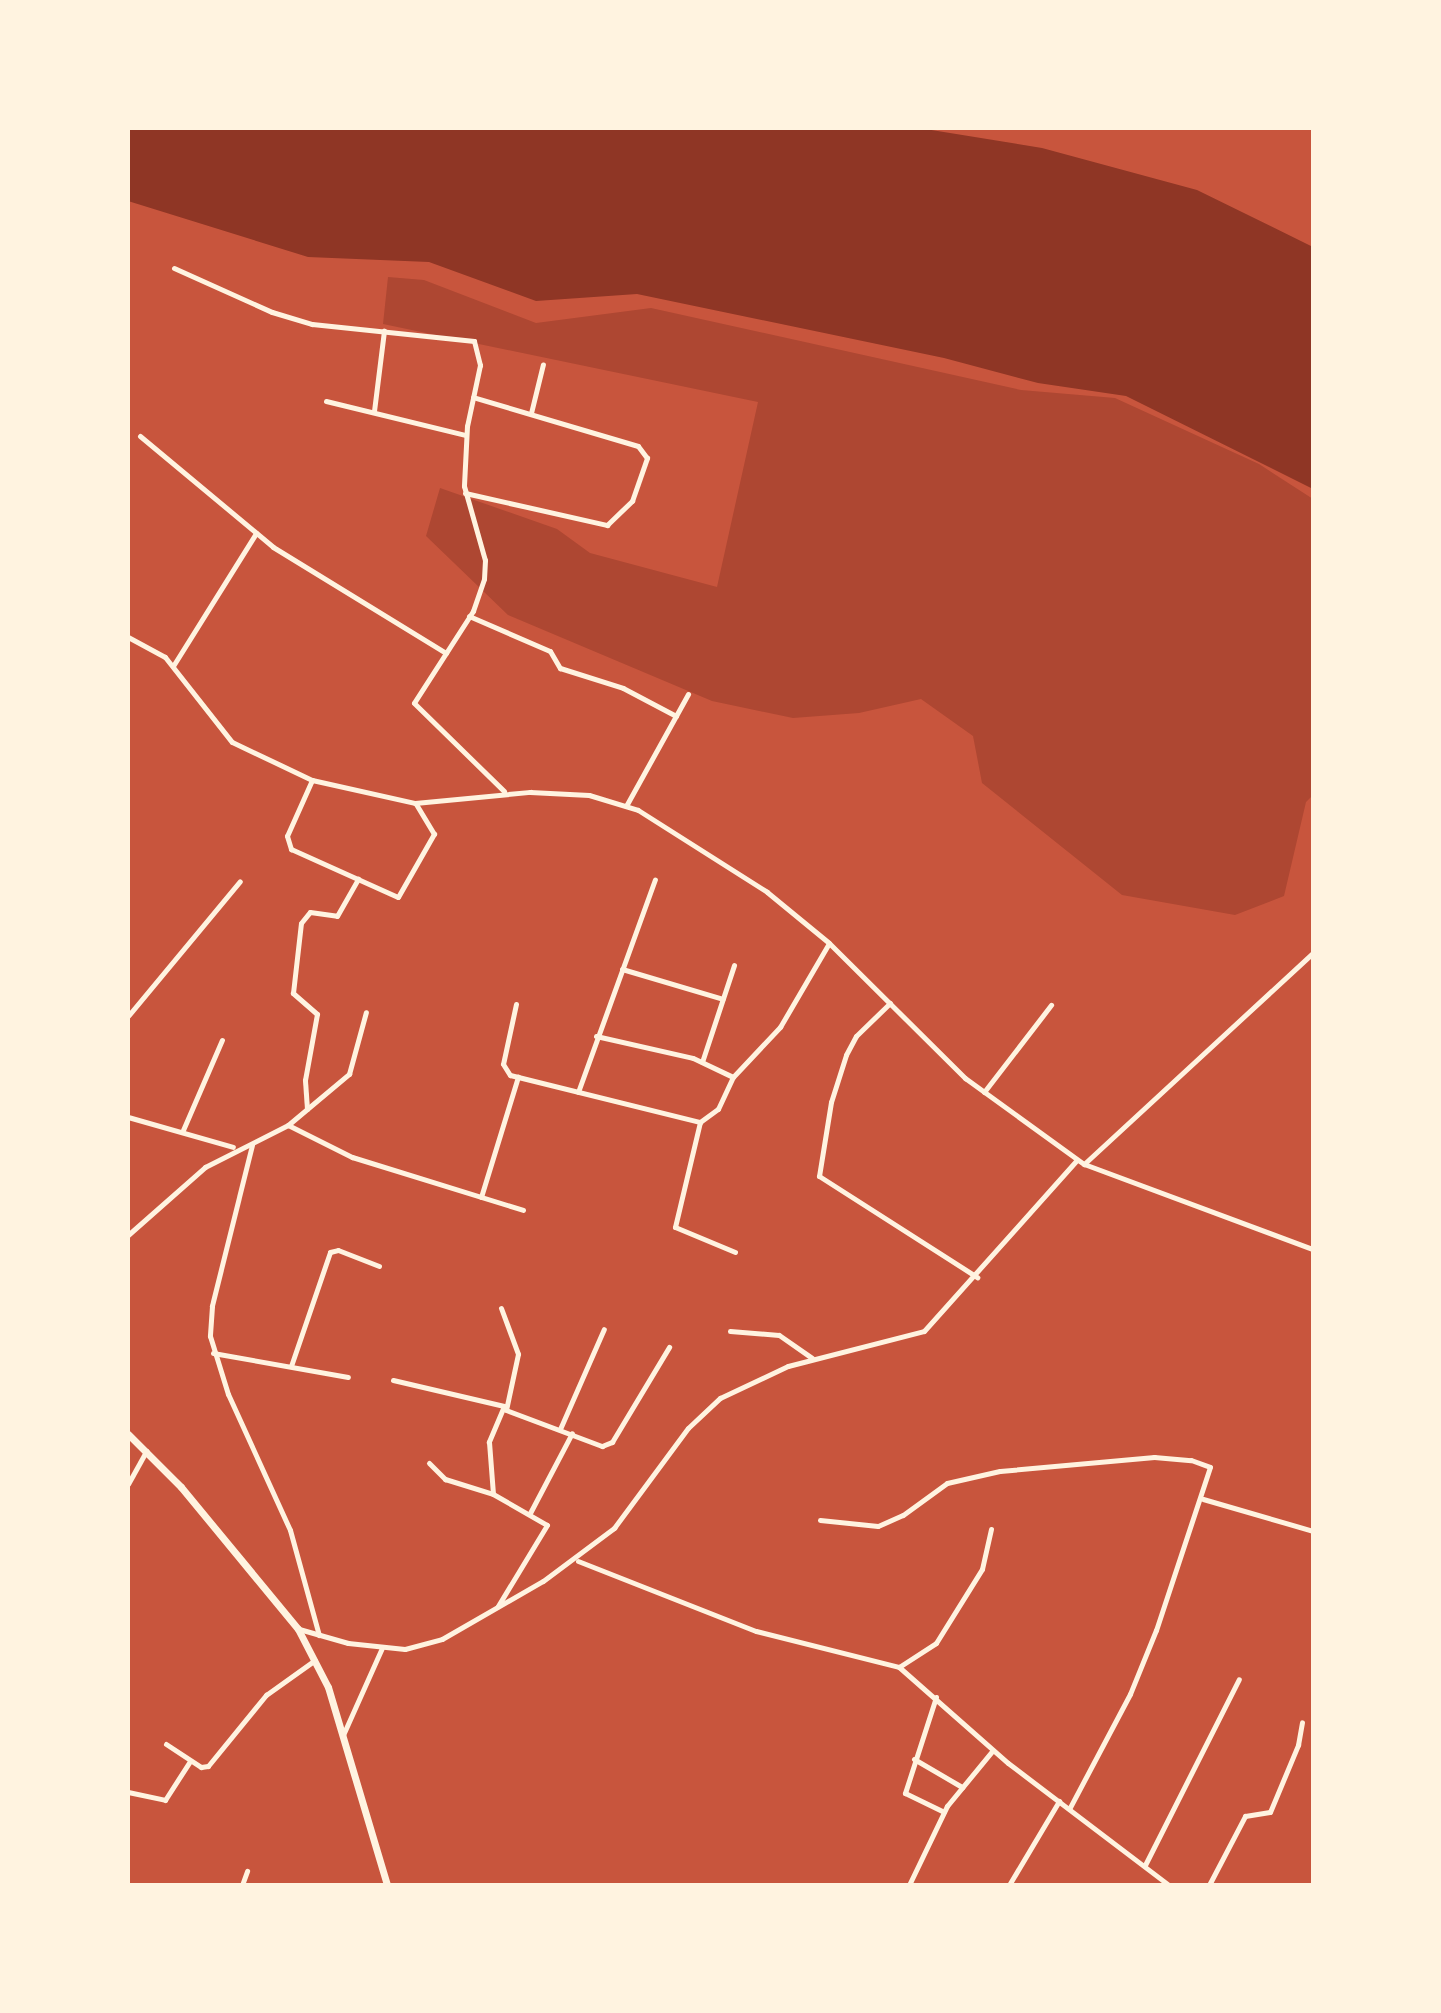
<!DOCTYPE html>
<html>
<head>
<meta charset="utf-8">
<style>
  body { margin:0 }
  #map { position:relative; width:1441px; height:2013px; overflow:hidden; background:#c8553d; font-family:Roboto,sans-serif }
  div>[style] { position:absolute }
  [style*='--x'] { left:calc(var(--x)*1px); top:calc(var(--y)*1px); width:calc(var(--w)*1px); rotate:calc(var(--a)*1deg) }
  .green>* { inset:0; background:#ae4732 }
  .water>* { inset:0; background:#8f3625 }
  .minor>* { height:5px; margin:-2.5px; padding:0 2.5px; transform-origin:2.5px; border-radius:2.5px; background:#fff3e0 }
  .secondary>* { height:7px; margin:-3.5px; padding:0 3.5px; transform-origin:3.5px; border-radius:3.5px; background:#fff3e0 }
  span { translate:-50% -50%; white-space:nowrap; text-align:center; line-height:1.15; -webkit-text-stroke:7px #fff3e0; paint-order:stroke }
  .frame { position:absolute; inset:0; border:130px solid #fff3e0; pointer-events:none }
</style>
</head>
<body>
<div id="map">
  <div class="green">
    <i style="clip-path:polygon(388px 277px,424px 280px,536px 323px,651px 308px,1021px 390px,1115px 398px,1259px 464px,1313px 499px,1313px 795px,1306px 802px,1284px 896px,1235px 915px,1122px 895px,982px 783px,973px 736px,921px 699px,859px 713px,793px 718px,712px 701px,508px 615px,426px 536px,440px 488px,557px 529px,590px 553px,717px 587px,758px 402px,383px 324px)"></i>
  </div>
  <div class="water">
    <i style="clip-path:polygon(128px 128px,919px 128px,1042px 148px,1197px 190px,1313px 247px,1313px 489px,1126px 396px,1038px 383px,944px 358px,637px 294px,536px 301px,429px 262px,308px 257px,128px 201px)"></i>
  </div>
  <div class="minor">
    <i style="--x:174;--y:268;--w:107;--a:24.2"></i>
    <i style="--x:272;--y:312;--w:42;--a:16.7"></i>
    <i style="--x:312;--y:324;--w:163;--a:6"></i>
    <i style="--x:474;--y:341;--w:25;--a:76"></i>
    <i style="--x:480;--y:365;--w:62;--a:102"></i>
    <i style="--x:467;--y:426;--w:60;--a:92.9"></i>
    <i style="--x:464;--y:486;--w:77;--a:74.2"></i>
    <i style="--x:485;--y:560;--w:19;--a:93"></i>
    <i style="--x:484;--y:579;--w:34;--a:109"></i>
    <i style="--x:473;--y:611;--w:109;--a:122.7"></i>
    <i style="--x:414;--y:703;--w:126;--a:44.4"></i>
    <i style="--x:326;--y:401;--w:144;--a:13.7"></i>
    <i style="--x:374;--y:411;--w:81;--a:-82.9"></i>
    <i style="--x:531;--y:413;--w:50;--a:-76.2"></i>
    <i style="--x:140;--y:436;--w:173;--a:39.8"></i>
    <i style="--x:273;--y:547;--w:203;--a:31.5"></i>
    <i style="--x:465;--y:493;--w:146;--a:12.7"></i>
    <i style="--x:607;--y:525;--w:35;--a:-44"></i>
    <i style="--x:632;--y:501;--w:46;--a:-70.8"></i>
    <i style="--x:647;--y:458;--w:15;--a:-127"></i>
    <i style="--x:638;--y:446;--w:172;--a:-163.5"></i>
    <i style="--x:469;--y:616;--w:88;--a:23.4"></i>
    <i style="--x:550;--y:651;--w:20;--a:60"></i>
    <i style="--x:560;--y:668;--w:66;--a:17.6"></i>
    <i style="--x:623;--y:688;--w:60;--a:27.8"></i>
    <i style="--x:128;--y:637;--w:42;--a:28.4"></i>
    <i style="--x:165;--y:657;--w:108;--a:51.8"></i>
    <i style="--x:232;--y:742;--w:89;--a:25.4"></i>
    <i style="--x:312;--y:780;--w:106;--a:12.6"></i>
    <i style="--x:415;--y:803;--w:116;--a:-5.5"></i>
    <i style="--x:530;--y:792;--w:59;--a:2.9"></i>
    <i style="--x:589;--y:795;--w:51;--a:17"></i>
    <i style="--x:638;--y:810;--w:153;--a:32.4"></i>
    <i style="--x:767;--y:892;--w:80;--a:39.4"></i>
    <i style="--x:829;--y:943;--w:192;--a:44.8"></i>
    <i style="--x:965;--y:1078;--w:147;--a:35.9"></i>
    <i style="--x:1084;--y:1164;--w:244;--a:20.4"></i>
    <i style="--x:173;--y:666;--w:157;--a:-58"></i>
    <i style="--x:312;--y:780;--w:61;--a:114.1"></i>
    <i style="--x:287;--y:836;--w:14;--a:73"></i>
    <i style="--x:291;--y:849;--w:117;--a:24.2"></i>
    <i style="--x:398;--y:897;--w:73;--a:-60.3"></i>
    <i style="--x:434;--y:834;--w:35;--a:-121"></i>
    <i style="--x:626;--y:806;--w:128;--a:-61"></i>
    <i style="--x:622;--y:969;--w:105;--a:16.5"></i>
    <i style="--x:890;--y:1003;--w:47;--a:135.9"></i>
    <i style="--x:856;--y:1036;--w:21;--a:118"></i>
    <i style="--x:846;--y:1055;--w:49;--a:107.7"></i>
    <i style="--x:831;--y:1102;--w:75;--a:99.2"></i>
    <i style="--x:819;--y:1176;--w:188;--a:32.6"></i>
    <i style="--x:516;--y:1004;--w:61;--a:102.2"></i>
    <i style="--x:503;--y:1064;--w:13;--a:58"></i>
    <i style="--x:510;--y:1075;--w:196;--a:13.9"></i>
    <i style="--x:700;--y:1122;--w:22;--a:-36"></i>
    <i style="--x:718;--y:1109;--w:35;--a:-65"></i>
    <i style="--x:733;--y:1077;--w:69;--a:-46.8"></i>
    <i style="--x:780;--y:1027;--w:97;--a:-59.7"></i>
    <i style="--x:128;--y:1016;--w:175;--a:-50.3"></i>
    <i style="--x:596;--y:1036;--w:99;--a:12.8"></i>
    <i style="--x:693;--y:1058;--w:44;--a:25.4"></i>
    <i style="--x:702;--y:1062;--w:102;--a:-71.7"></i>
    <i style="--x:578;--y:1092;--w:226;--a:-70.1"></i>
    <i style="--x:984;--y:1092;--w:110;--a:-52.4"></i>
    <i style="--x:307;--y:1109;--w:29;--a:-94"></i>
    <i style="--x:305;--y:1080;--w:67;--a:-79.7"></i>
    <i style="--x:317;--y:1014;--w:32;--a:-139"></i>
    <i style="--x:293;--y:993;--w:70;--a:-83.5"></i>
    <i style="--x:301;--y:923;--w:14;--a:-51"></i>
    <i style="--x:310;--y:912;--w:27;--a:8"></i>
    <i style="--x:337;--y:916;--w:43;--a:-60.4"></i>
    <i style="--x:128;--y:1117;--w:109;--a:15.9"></i>
    <i style="--x:700;--y:1122;--w:108;--a:103.4"></i>
    <i style="--x:675;--y:1227;--w:65;--a:22.6"></i>
    <i style="--x:288;--y:1125;--w:72;--a:26.6"></i>
    <i style="--x:352;--y:1157;--w:179;--a:17.2"></i>
    <i style="--x:183;--y:1130;--w:98;--a:-66.6"></i>
    <i style="--x:252;--y:1145;--w:166;--a:104"></i>
    <i style="--x:212;--y:1306;--w:30;--a:94"></i>
    <i style="--x:210;--y:1336;--w:61;--a:72.8"></i>
    <i style="--x:228;--y:1394;--w:149;--a:65.5"></i>
    <i style="--x:290;--y:1530;--w:109;--a:74.6"></i>
    <i style="--x:1084;--y:1164;--w:311;--a:-42.7"></i>
    <i style="--x:481;--y:1197;--w:126;--a:-72.9"></i>
    <i style="--x:128;--y:1235;--w:103;--a:-41.4"></i>
    <i style="--x:205;--y:1167;--w:93;--a:-26.8"></i>
    <i style="--x:288;--y:1125;--w:80;--a:-39.9"></i>
    <i style="--x:349;--y:1074;--w:64;--a:-74.7"></i>
    <i style="--x:501;--y:1308;--w:49;--a:69.7"></i>
    <i style="--x:518;--y:1354;--w:57;--a:102.1"></i>
    <i style="--x:506;--y:1410;--w:103;--a:20.6"></i>
    <i style="--x:602;--y:1446;--w:11;--a:-22"></i>
    <i style="--x:612;--y:1442;--w:111;--a:-59"></i>
    <i style="--x:730;--y:1331;--w:49;--a:4.7"></i>
    <i style="--x:779;--y:1335;--w:40;--a:34.9"></i>
    <i style="--x:213;--y:1353;--w:137;--a:10.1"></i>
    <i style="--x:291;--y:1366;--w:120;--a:-71.1"></i>
    <i style="--x:330;--y:1252;--w:8;--a:-14"></i>
    <i style="--x:338;--y:1250;--w:44;--a:21.3"></i>
    <i style="--x:393;--y:1380;--w:114;--a:13.2"></i>
    <i style="--x:504;--y:1406;--w:39;--a:113"></i>
    <i style="--x:489;--y:1442;--w:52;--a:85.6"></i>
    <i style="--x:560;--y:1429;--w:109;--a:-66.3"></i>
    <i style="--x:429;--y:1463;--w:23;--a:45"></i>
    <i style="--x:445;--y:1479;--w:50;--a:17.4"></i>
    <i style="--x:493;--y:1494;--w:62;--a:29.9"></i>
    <i style="--x:547;--y:1525;--w:95;--a:121.2"></i>
    <i style="--x:128;--y:1484;--w:38;--a:-61"></i>
    <i style="--x:1203;--y:1499;--w:115;--a:16.2"></i>
    <i style="--x:530;--y:1513;--w:90;--a:-62.3"></i>
    <i style="--x:820;--y:1520;--w:58;--a:5.9"></i>
    <i style="--x:878;--y:1526;--w:27;--a:-24"></i>
    <i style="--x:903;--y:1515;--w:54;--a:-36"></i>
    <i style="--x:947;--y:1483;--w:54;--a:-12.8"></i>
    <i style="--x:1000;--y:1471;--w:155;--a:-5.2"></i>
    <i style="--x:1154;--y:1457;--w:37;--a:5"></i>
    <i style="--x:1191;--y:1460;--w:20;--a:20"></i>
    <i style="--x:1210;--y:1467;--w:172;--a:108.3"></i>
    <i style="--x:1156;--y:1630;--w:69;--a:112.1"></i>
    <i style="--x:1130;--y:1694;--w:130;--a:117.9"></i>
    <i style="--x:578;--y:1561;--w:191;--a:21.5"></i>
    <i style="--x:756;--y:1631;--w:147;--a:14.1"></i>
    <i style="--x:899;--y:1667;--w:145;--a:41.4"></i>
    <i style="--x:1008;--y:1763;--w:202;--a:37.2"></i>
    <i style="--x:299;--y:1629;--w:51;--a:15.9"></i>
    <i style="--x:348;--y:1643;--w:57;--a:6"></i>
    <i style="--x:405;--y:1649;--w:38;--a:-15"></i>
    <i style="--x:442;--y:1639;--w:116;--a:-29.9"></i>
    <i style="--x:543;--y:1581;--w:89;--a:-36.7"></i>
    <i style="--x:614;--y:1528;--w:124;--a:-53.5"></i>
    <i style="--x:688;--y:1428;--w:44;--a:-43.2"></i>
    <i style="--x:720;--y:1398;--w:75;--a:-25.2"></i>
    <i style="--x:788;--y:1366;--w:140;--a:-14.4"></i>
    <i style="--x:924;--y:1331;--w:229;--a:-48.2"></i>
    <i style="--x:899;--y:1667;--w:44;--a:-33"></i>
    <i style="--x:936;--y:1643;--w:87;--a:-58.1"></i>
    <i style="--x:982;--y:1569;--w:41;--a:-77.3"></i>
    <i style="--x:936;--y:1697;--w:101;--a:107.9"></i>
    <i style="--x:905;--y:1793;--w:43;--a:26"></i>
    <i style="--x:343;--y:1735;--w:95;--a:-65.9"></i>
    <i style="--x:166;--y:1744;--w:42;--a:33.3"></i>
    <i style="--x:201;--y:1767;--w:7;--a:-8"></i>
    <i style="--x:208;--y:1766;--w:92;--a:-50.8"></i>
    <i style="--x:266;--y:1695;--w:60;--a:-35.5"></i>
    <i style="--x:914;--y:1759;--w:56;--a:30.3"></i>
    <i style="--x:128;--y:1792;--w:38;--a:12"></i>
    <i style="--x:165;--y:1800;--w:46;--a:-57.3"></i>
    <i style="--x:1145;--y:1865;--w:208;--a:-63.2"></i>
    <i style="--x:242;--y:1885;--w:15;--a:-70"></i>
    <i style="--x:909;--y:1885;--w:88;--a:-64.3"></i>
    <i style="--x:947;--y:1806;--w:72;--a:-50.6"></i>
    <i style="--x:1009;--y:1885;--w:98;--a:-59.2"></i>
    <i style="--x:1209;--y:1885;--w:78;--a:-62.4"></i>
    <i style="--x:1245;--y:1816;--w:25;--a:-9"></i>
    <i style="--x:1270;--y:1812;--w:73;--a:-67.3"></i>
    <i style="--x:1298;--y:1745;--w:23;--a:-80"></i>
  </div>
  <div class="secondary">
    <i style="--x:128;--y:1434;--w:75;--a:45"></i>
    <i style="--x:181;--y:1487;--w:184;--a:50.5"></i>
    <i style="--x:298;--y:1629;--w:65;--a:62.7"></i>
    <i style="--x:328;--y:1687;--w:207;--a:73.4"></i>
  </div>
  <div class="frame"></div>
</div>
</body>
</html>
